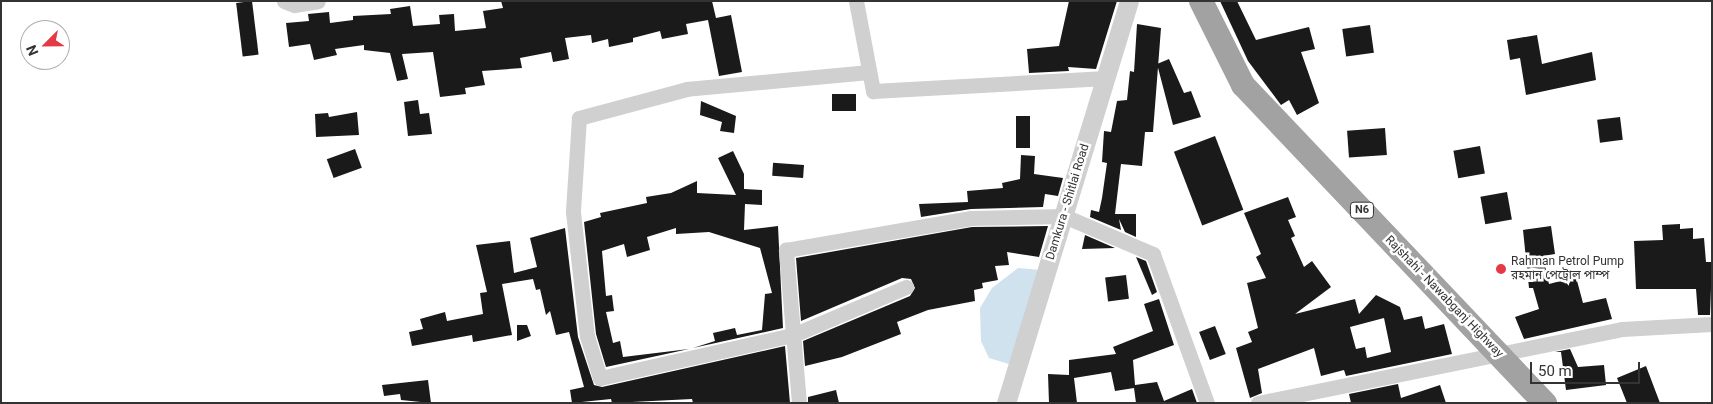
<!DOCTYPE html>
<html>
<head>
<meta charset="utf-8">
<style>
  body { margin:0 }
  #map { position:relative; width:1713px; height:404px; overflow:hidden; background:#fff; font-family:Roboto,"Noto Sans Bengali",sans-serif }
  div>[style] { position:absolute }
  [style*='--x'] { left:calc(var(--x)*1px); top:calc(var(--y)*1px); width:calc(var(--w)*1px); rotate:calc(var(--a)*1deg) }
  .water>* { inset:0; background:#cfe2ee }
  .building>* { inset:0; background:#1a1a1a; transform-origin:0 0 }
  .minor>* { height:15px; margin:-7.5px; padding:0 7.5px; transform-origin:7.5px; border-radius:7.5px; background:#d0d0d0 }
  .tertiary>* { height:19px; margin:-9.5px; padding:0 9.5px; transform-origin:9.5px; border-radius:9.5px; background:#d0d0d0 }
  .trunk>* { height:24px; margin:-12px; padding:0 12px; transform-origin:12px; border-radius:12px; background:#a2a2a2 }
  .dots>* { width:14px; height:14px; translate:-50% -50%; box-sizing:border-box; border:2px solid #fff; border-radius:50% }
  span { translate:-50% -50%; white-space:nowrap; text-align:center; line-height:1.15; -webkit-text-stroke:5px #fff; paint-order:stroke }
  .shield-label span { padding:1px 4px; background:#fff; border:1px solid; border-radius:4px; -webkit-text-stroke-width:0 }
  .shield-label { font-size:11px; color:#333; font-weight:700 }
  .street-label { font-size:12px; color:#333 }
  .poi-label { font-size:12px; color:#333 }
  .left { translate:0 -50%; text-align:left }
  .frame { position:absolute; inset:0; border:2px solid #333; pointer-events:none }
  .north { position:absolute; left:20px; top:20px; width:50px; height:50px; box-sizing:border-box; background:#fff; border:1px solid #adadad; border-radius:50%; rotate:247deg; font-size:14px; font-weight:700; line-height:20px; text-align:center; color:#333 }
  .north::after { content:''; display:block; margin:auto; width:18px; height:22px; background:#e63946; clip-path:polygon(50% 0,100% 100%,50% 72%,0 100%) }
  .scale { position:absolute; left:1530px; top:362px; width:110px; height:22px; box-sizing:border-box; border:2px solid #333; border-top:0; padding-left:6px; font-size:15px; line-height:18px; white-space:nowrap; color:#333; -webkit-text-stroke:4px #fff; paint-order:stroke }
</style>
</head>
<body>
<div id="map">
  <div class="water">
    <i style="clip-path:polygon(1018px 268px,1041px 270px,1012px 365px,989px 358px,981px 341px,980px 308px,992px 288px)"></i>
  </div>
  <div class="building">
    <i style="left:252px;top:1px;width:54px;height:16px;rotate:83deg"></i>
    <i style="clip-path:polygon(501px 1px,712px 1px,716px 18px,731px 15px,742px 72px,719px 76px,708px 20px,686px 24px,688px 34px,662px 39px,660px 31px,633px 38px,633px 42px,609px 47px,608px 39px,592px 43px,591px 35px,565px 38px,569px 59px,553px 62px,551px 52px,520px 58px,522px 68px,482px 71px,485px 85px,465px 88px,466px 94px,440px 97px,433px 52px,402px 54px,408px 79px,397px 81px,390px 53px,364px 50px,364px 45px,335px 49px,337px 55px,314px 60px,310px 44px,289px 47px,286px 23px,309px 21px,308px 14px,329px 12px,330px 23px,353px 20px,353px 16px,391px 14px,390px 9px,410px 6px,413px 26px,440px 24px,439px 15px,454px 14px,455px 31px,486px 28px,483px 11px,503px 8px)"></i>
    <i style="clip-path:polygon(1069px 1px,1117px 1px,1096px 69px,1068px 67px,1069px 71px,1029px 73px,1027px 49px,1059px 46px)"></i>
    <i style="clip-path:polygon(1220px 1px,1237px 1px,1256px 40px,1309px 27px,1315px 49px,1301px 52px,1319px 103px,1297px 115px,1289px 100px,1281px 105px,1248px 61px)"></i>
    <i style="clip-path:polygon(1137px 24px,1161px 28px,1153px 132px,1145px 132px,1142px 166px,1121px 164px,1115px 214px,1136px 214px,1136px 237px,1125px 232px,1119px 219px,1121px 230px,1090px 217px,1091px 210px,1099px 212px,1102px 198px,1107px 163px,1102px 162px,1104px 131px,1111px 132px,1117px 101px,1127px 100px,1130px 71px,1134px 72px)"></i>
    <i style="left:1370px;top:25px;width:28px;height:28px;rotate:82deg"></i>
    <i style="clip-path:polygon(1537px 35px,1542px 64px,1592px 52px,1596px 80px,1526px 95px,1520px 58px,1510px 60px,1507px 40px)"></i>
    <i style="clip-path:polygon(1169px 59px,1184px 93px,1191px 91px,1201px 117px,1173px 125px,1157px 64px)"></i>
    <i style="left:832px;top:94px;width:24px;height:17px"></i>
    <i style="clip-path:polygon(418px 100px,420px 114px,429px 113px,432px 134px,408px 136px,404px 102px)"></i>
    <i style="clip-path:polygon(701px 101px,736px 116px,734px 133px,720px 131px,722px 122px,700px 115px)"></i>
    <i style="clip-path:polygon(357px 112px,359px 135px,316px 137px,315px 114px,328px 113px,329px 117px)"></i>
    <i style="left:1016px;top:116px;width:14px;height:32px"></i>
    <i style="left:1620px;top:117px;width:23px;height:23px;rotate:83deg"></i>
    <i style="left:1385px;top:128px;width:27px;height:38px;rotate:86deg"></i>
    <i style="left:1215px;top:136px;width:79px;height:44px;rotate:69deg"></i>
    <i style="left:1480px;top:146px;width:28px;height:27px;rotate:80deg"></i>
    <i style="left:355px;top:149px;width:20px;height:30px;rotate:70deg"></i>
    <i style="clip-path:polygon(733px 151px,744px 174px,744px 189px,762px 190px,762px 205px,745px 204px,744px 230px,778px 226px,783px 328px,693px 348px,715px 341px,713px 333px,735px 328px,737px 335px,762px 330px,765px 294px,772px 293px,760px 248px,709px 232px,676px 234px,676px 228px,647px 237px,650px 250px,627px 257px,624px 244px,602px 251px,606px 296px,612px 295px,614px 311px,606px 312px,613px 343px,620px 341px,623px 357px,689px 349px,606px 367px,596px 334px,584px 222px,601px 217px,600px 213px,647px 203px,646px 197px,671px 193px,697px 181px,697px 193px,736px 195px,718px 158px)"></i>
    <i style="clip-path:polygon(1021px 155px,1035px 156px,1034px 174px,1063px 178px,1058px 196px,1045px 194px,1043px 207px,971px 209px,921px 217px,919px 204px,968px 202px,967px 191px,1003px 188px,1002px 183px,1020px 179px)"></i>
    <i style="left:804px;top:165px;width:13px;height:31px;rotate:94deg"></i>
    <i style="left:1507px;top:192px;width:28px;height:27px;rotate:80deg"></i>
    <i style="clip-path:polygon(evenodd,1288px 197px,1296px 217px,1288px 220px,1295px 236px,1291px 238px,1304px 267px,1312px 261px,1331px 287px,1295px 314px,1355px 299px,1359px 314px,1376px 295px,1400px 307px,1404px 320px,1422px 316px,1425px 329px,1444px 324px,1452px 354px,1346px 376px,1344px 370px,1321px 376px,1314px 348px,1258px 369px,1262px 393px,1250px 398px,1236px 348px,1252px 342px,1248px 332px,1258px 328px,1247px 283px,1266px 278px,1256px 257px,1261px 254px,1244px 213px,1288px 197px,1384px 318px,1391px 352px,1367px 358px,1365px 347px,1356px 349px,1350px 327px,1384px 318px)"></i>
    <i style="clip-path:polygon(1680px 224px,1680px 229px,1693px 228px,1693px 239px,1704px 238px,1706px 262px,1712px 262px,1710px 315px,1698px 315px,1696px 289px,1636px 289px,1634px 241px,1663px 240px,1662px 225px)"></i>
    <i style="clip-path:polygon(1048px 226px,1039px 257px,1007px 252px,1009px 265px,995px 266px,998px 280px,982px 283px,983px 288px,974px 290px,975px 301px,928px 310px,897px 322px,901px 334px,842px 357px,805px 366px,803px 341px,910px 296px,915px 288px,911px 279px,902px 278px,801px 321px,796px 258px,972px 227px)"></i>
    <i style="clip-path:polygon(1551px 226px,1555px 254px,1543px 256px,1549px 284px,1576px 277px,1583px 303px,1606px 298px,1612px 319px,1524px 339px,1515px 317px,1539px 309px,1533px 288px,1529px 288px,1523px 230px)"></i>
    <i style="clip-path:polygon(565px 228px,578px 337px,594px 385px,602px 387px,785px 346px,790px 403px,693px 403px,692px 399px,612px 403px,611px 399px,572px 403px,570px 390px,584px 387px,569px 332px,556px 335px,550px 311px,546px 315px,540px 289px,536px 290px,533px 279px,502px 284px,512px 335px,473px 342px,472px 335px,412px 346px,409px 332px,423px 329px,420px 319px,445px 312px,447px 321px,483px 314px,480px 293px,487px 292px,476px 245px,510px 241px,514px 273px,537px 267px,530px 238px)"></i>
    <i style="clip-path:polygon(1085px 235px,1115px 248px,1082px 249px)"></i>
    <i style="clip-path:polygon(1136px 257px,1146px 261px,1157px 292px,1152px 295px)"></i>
    <i style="left:1126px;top:275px;width:24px;height:21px;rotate:83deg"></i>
    <i style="clip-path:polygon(1159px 299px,1174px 345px,1133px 360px,1135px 385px,1157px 382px,1164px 401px,1192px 389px,1197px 403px,1136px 403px,1134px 388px,1115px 391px,1111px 372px,1074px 378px,1077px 403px,1049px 403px,1048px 374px,1069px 375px,1069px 360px,1116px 354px,1113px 347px,1153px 331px,1144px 304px)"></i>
    <i style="clip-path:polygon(517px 325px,527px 325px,531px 336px,517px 341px)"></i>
    <i style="left:1215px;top:326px;width:30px;height:17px;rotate:69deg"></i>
    <i style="clip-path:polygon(1570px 349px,1578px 367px,1604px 365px,1606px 385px,1566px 390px,1561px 352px,1555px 352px)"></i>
    <i style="clip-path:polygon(1646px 366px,1660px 403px,1627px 403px,1617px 378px)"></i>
    <i style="clip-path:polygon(428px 380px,431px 403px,401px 400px,400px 394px,384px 396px,382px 385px)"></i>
    <i style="clip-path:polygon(1398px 384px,1401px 398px,1440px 385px,1446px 403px,1351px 403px,1349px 394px)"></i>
    <i style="clip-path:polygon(836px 390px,839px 403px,808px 403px,808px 397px)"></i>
  </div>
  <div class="minor">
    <i style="--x:284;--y:1;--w:11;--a:22"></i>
    <i style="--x:294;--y:5;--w:24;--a:-9"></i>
    <i style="--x:856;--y:1;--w:92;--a:79.3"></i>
    <i style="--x:873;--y:91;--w:233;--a:-3.2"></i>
    <i style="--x:869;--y:72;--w:183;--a:174.7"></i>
    <i style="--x:687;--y:89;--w:112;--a:165"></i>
    <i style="--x:579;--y:118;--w:94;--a:93.7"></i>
    <i style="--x:573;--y:212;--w:125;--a:83.6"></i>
    <i style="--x:587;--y:336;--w:44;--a:72.8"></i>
    <i style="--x:600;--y:378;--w:198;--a:-12.6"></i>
    <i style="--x:793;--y:335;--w:123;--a:-23"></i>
    <i style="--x:799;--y:403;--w:154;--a:-94.9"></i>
    <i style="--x:786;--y:250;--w:188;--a:-9.8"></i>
    <i style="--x:971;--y:218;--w:93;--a:-1.2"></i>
    <i style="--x:1064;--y:216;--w:97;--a:23.1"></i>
    <i style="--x:1153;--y:254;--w:158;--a:70.1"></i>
    <i style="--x:1258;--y:403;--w:371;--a:-11.5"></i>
    <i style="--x:1622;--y:329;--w:90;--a:-3.2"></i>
  </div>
  <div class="tertiary">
    <i style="--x:1006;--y:403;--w:420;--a:-73"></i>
  </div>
  <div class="trunk">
    <i style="--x:1201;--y:1;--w:94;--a:63.4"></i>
    <i style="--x:1243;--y:85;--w:439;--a:46.5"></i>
  </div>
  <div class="dots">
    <i style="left:1501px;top:269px;background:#e63946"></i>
  </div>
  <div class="shield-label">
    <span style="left:1362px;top:210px">N6</span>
  </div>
  <div class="street-label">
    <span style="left:1068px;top:202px;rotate:-73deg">Damkura - Shitlai Road</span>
    <span style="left:1444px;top:297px;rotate:46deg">Rajshahi - Nawabganj Highway</span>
  </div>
  <div class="poi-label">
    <span class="left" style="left:1511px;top:269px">Rahman Petrol Pump<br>রহমান পেট্রোল পাম্প</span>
  </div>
  <div class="frame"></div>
  <div class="north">N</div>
  <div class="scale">50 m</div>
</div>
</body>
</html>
